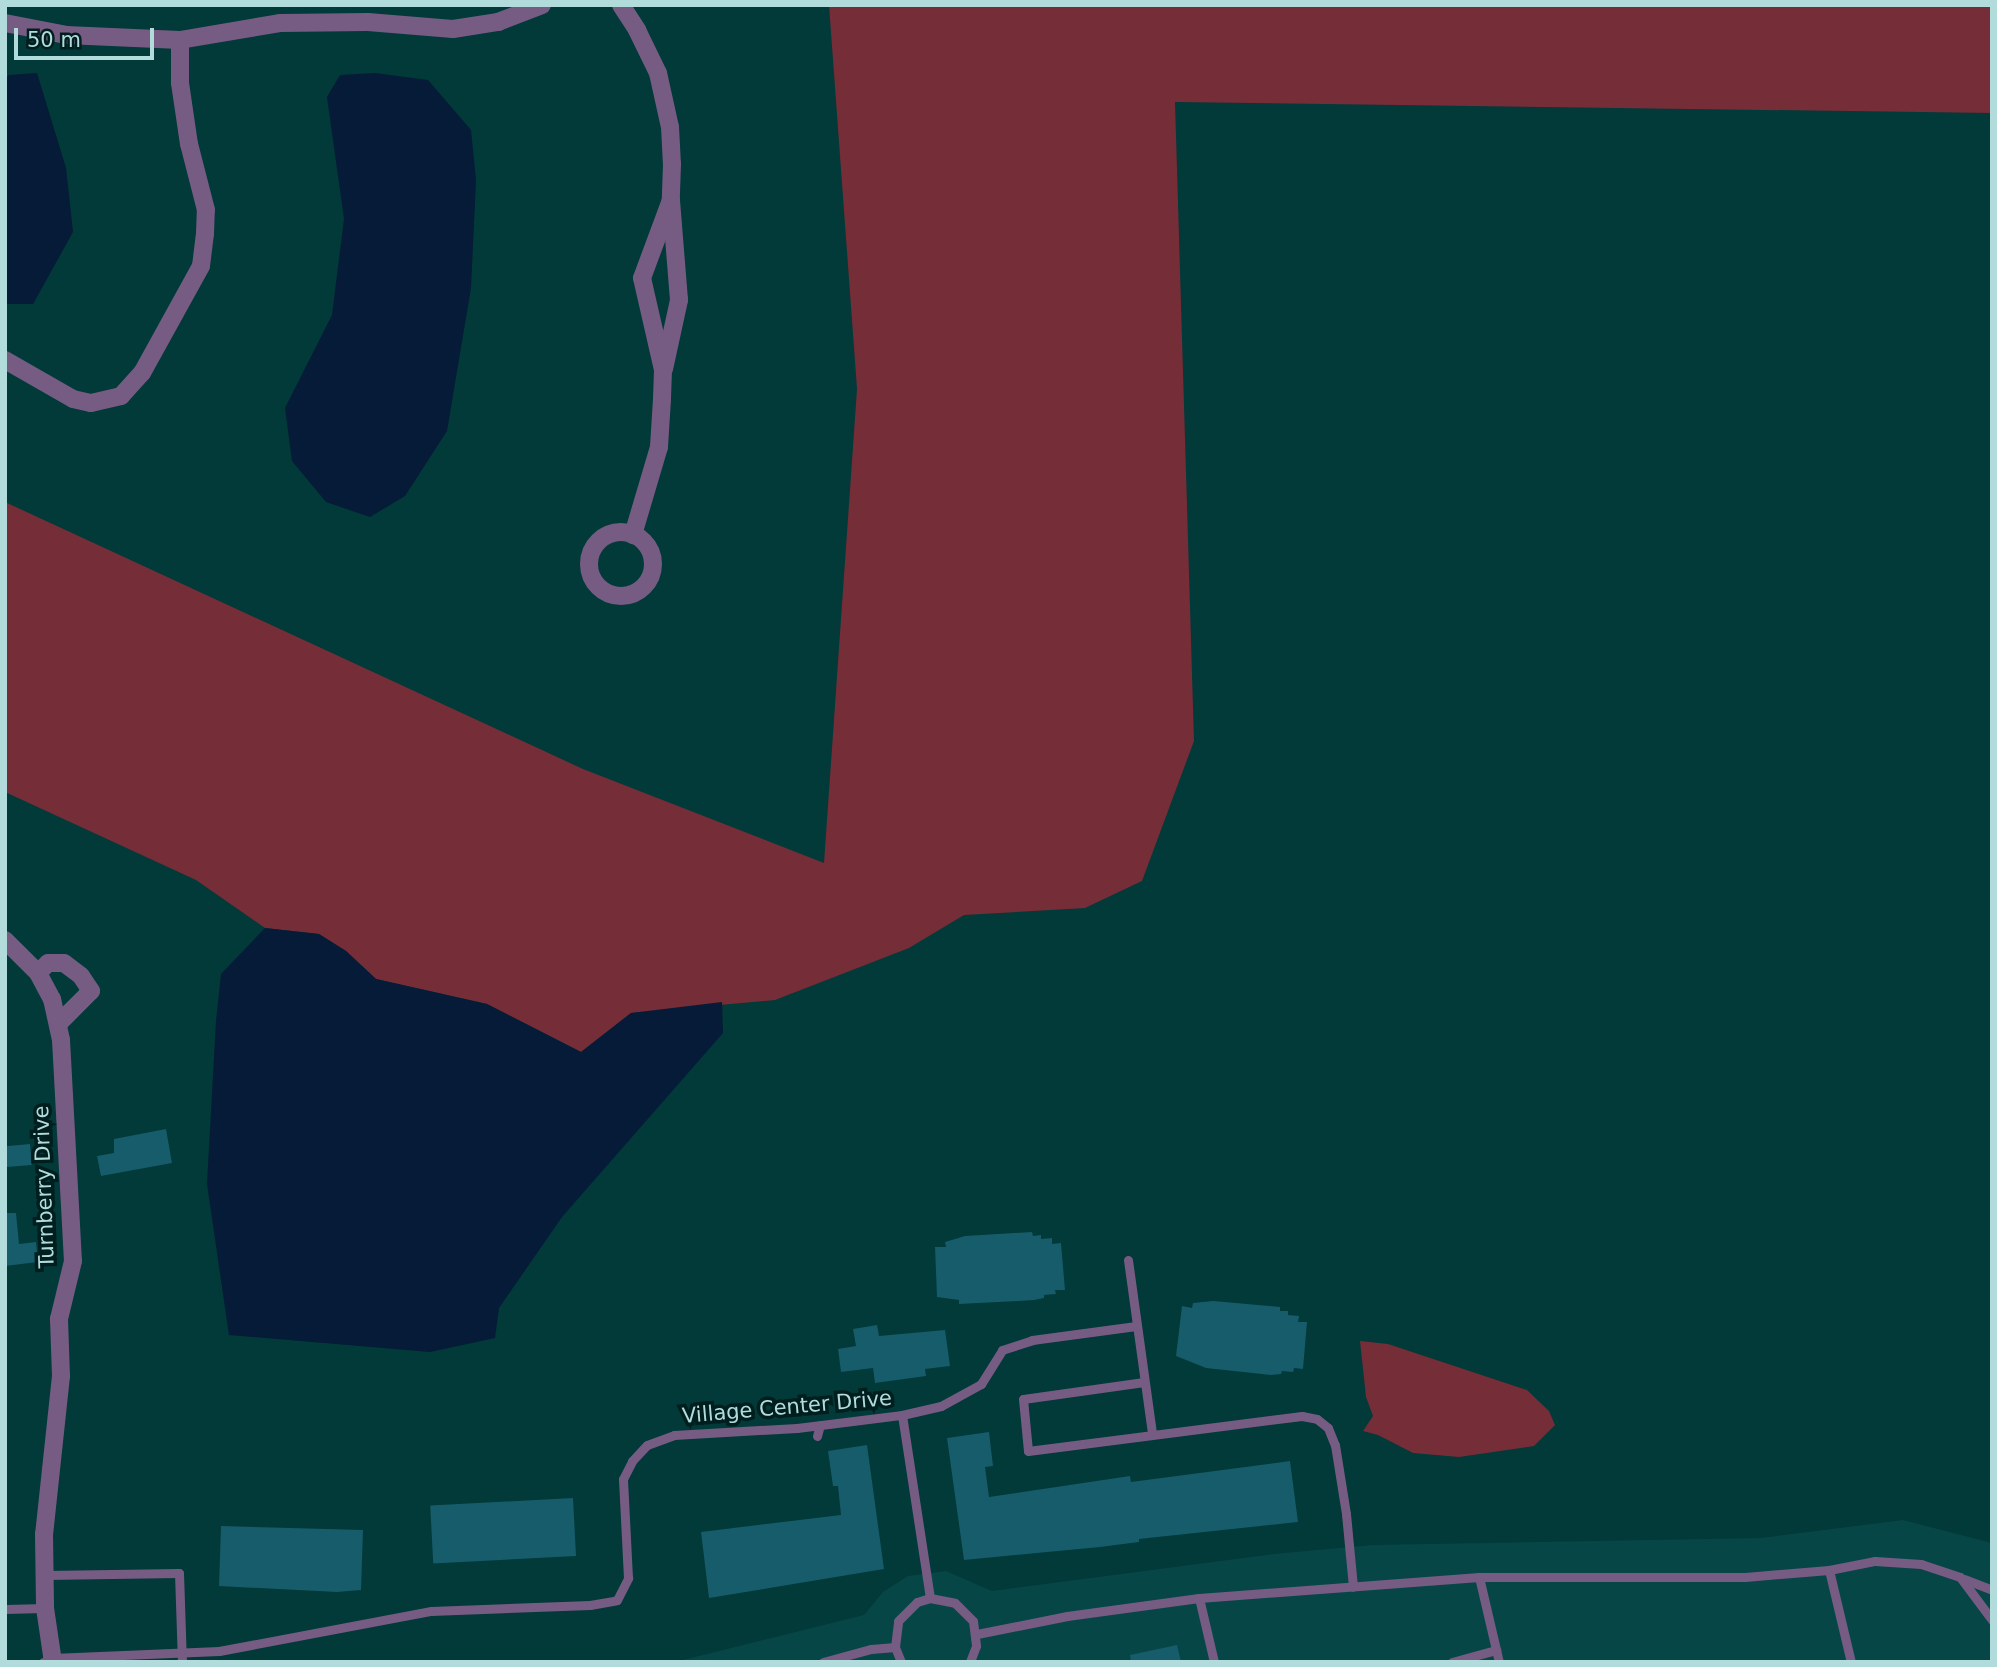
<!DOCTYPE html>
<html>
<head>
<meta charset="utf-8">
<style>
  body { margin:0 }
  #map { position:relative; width:1997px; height:1667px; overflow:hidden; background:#023939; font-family:"DejaVu Sans",sans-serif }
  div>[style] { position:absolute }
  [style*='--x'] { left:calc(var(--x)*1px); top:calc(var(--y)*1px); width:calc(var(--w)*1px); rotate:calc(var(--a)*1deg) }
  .built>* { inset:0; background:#074646 }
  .green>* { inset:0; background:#752d37 }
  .water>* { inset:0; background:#051b37 }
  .building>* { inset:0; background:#165c6b; transform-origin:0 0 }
  .lane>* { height:9px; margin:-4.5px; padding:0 4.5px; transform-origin:4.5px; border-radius:4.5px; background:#765c83 }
  .street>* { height:18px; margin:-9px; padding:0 9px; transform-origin:9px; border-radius:9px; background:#765c83 }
  .street>.ring { margin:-9px; padding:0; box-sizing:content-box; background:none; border:18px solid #765c83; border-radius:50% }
  span { translate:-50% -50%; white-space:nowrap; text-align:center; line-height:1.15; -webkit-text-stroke:7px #011e1e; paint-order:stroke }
  .street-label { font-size:21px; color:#b1dcdb }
  .frame { position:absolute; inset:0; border:7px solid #b1dcdb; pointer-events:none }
  .scale { position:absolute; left:14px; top:28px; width:140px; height:32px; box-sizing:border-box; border:4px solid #b1dcdb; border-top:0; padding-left:9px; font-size:21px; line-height:24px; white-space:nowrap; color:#b1dcdb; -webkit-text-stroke:5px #011e1e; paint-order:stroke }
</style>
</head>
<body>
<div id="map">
  <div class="built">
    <i style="clip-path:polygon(1903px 1520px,1992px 1543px,1992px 1662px,675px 1662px,864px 1615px,883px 1592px,908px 1576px,946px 1571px,992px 1591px,1273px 1554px,1372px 1545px,1761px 1538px)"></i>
  </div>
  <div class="green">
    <i style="clip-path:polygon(829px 5px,1992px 5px,1992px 113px,1175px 102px,1194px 741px,1142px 881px,1085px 908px,964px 915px,909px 948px,775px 1000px,631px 1013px,581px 1052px,487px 1004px,376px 979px,346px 951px,319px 934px,265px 928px,196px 880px,5px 792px,5px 502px,583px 769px,824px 863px,857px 389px)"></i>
    <i style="clip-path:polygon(1360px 1341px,1388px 1344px,1527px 1390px,1549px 1411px,1555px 1425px,1534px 1446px,1459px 1457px,1413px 1453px,1378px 1435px,1363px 1431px,1373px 1416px,1366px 1397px)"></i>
  </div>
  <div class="water">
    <i style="clip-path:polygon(37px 73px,66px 168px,73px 232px,33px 304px,5px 304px,5px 79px,9px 75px)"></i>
    <i style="clip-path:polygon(375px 73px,428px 80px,471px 130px,476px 180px,471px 288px,447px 431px,405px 496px,370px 517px,326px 502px,292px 461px,285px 408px,332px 315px,344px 219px,327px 97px,340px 75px)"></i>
    <i style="clip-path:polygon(265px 928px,319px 934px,346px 951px,376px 979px,487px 1004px,581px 1052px,631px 1013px,722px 1002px,723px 1033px,562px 1217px,499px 1308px,495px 1338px,430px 1352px,229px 1335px,207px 1184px,216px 1021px,221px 974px)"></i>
  </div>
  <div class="building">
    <i style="clip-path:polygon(166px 1129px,172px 1163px,101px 1176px,97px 1156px,114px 1153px,114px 1139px)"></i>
    <i style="left:30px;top:1144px;width:21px;height:25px;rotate:85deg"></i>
    <i style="clip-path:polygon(5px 1213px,16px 1213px,19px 1244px,36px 1242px,38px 1262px,5px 1266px)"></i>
    <i style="clip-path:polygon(1032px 1232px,1033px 1236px,1041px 1235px,1041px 1239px,1052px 1238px,1052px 1244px,1061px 1243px,1065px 1290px,1055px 1290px,1056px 1294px,1044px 1295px,1044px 1298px,1034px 1300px,1019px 1301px,959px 1304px,959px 1300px,937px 1297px,935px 1247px,946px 1247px,945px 1242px,965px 1236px)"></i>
    <i style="clip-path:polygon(1213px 1301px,1280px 1307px,1280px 1311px,1288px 1311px,1288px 1315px,1299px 1316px,1298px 1322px,1307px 1322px,1303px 1369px,1294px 1368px,1293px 1372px,1282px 1371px,1281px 1374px,1271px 1375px,1206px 1368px,1176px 1356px,1182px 1306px,1192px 1308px,1193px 1303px)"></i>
    <i style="clip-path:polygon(877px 1325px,879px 1336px,945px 1330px,950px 1366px,925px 1369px,926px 1376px,875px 1383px,873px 1368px,841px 1372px,838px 1349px,856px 1346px,853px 1329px)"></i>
    <i style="clip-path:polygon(989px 1432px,993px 1466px,985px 1467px,989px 1497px,1130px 1476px,1131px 1482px,1290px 1461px,1298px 1522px,1139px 1539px,1139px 1542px,1100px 1547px,964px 1560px,947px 1438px)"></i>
    <i style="clip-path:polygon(867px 1445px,884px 1569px,709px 1598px,701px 1532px,841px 1515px,838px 1486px,833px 1486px,828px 1451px)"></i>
    <i style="left:573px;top:1498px;width:58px;height:143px;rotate:87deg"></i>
    <i style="clip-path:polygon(221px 1526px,363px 1530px,361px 1590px,337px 1592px,219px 1586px)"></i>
    <i style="clip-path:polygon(1177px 1645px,1181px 1662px,1131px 1662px,1130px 1655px)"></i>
  </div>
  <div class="lane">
    <i style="--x:1128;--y:1260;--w:175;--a:82.1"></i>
    <i style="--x:1144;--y:1382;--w:122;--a:172"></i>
    <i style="--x:1023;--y:1399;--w:52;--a:84.5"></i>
    <i style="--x:1028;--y:1451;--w:276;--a:-7.3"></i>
    <i style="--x:1302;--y:1416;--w:15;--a:11"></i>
    <i style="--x:1317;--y:1419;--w:14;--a:39"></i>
    <i style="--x:1328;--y:1428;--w:18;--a:68"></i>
    <i style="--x:1335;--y:1445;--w:70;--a:80.9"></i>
    <i style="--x:1346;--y:1514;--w:73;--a:84.5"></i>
    <i style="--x:902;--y:1415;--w:185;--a:81.3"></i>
    <i style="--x:817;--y:1436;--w:11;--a:-75"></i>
    <i style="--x:1829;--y:1570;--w:95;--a:76.6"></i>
    <i style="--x:45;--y:1575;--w:134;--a:-0.9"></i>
    <i style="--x:179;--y:1573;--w:89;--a:88.1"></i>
    <i style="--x:1479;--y:1577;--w:87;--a:76.8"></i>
    <i style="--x:1964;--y:1579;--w:30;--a:21"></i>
    <i style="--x:1199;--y:1598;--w:66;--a:76.8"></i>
    <i style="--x:5;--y:1609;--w:40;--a:-1.4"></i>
    <i style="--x:977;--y:1634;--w:92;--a:-11.3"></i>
    <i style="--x:1067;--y:1616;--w:133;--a:-7.8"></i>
    <i style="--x:1199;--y:1598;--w:281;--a:-4.3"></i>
    <i style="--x:1479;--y:1577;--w:266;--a:0"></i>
    <i style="--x:1745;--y:1577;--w:84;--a:-4.8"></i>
    <i style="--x:1829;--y:1570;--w:47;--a:-11.1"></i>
    <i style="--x:1875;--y:1561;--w:46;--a:3.7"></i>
    <i style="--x:1921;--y:1564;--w:41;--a:18.4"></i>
    <i style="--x:1960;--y:1577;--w:54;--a:53.3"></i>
    <i style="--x:43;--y:1662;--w:10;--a:-24"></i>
    <i style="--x:52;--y:1658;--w:167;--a:-2.4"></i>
    <i style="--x:219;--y:1651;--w:216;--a:-10.7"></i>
    <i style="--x:431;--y:1611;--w:159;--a:-2.2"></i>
    <i style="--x:590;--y:1605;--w:27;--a:-10"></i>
    <i style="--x:617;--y:1600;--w:25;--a:-63"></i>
    <i style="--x:628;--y:1578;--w:99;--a:-92.9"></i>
    <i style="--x:623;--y:1479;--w:20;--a:-63"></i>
    <i style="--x:632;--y:1461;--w:22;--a:-47"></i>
    <i style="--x:647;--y:1445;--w:29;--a:-20"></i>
    <i style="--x:674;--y:1435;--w:123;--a:-3.3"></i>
    <i style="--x:797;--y:1428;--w:106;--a:-7.1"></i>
    <i style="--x:902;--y:1415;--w:40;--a:-13"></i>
    <i style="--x:941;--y:1406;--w:46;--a:-28.8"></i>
    <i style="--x:981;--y:1384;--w:40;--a:-58"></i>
    <i style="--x:1002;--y:1350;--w:32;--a:-18"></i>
    <i style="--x:1032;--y:1340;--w:105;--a:-7.7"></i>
    <i style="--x:823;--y:1662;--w:50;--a:-15.2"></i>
    <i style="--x:871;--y:1649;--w:24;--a:-5"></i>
    <i style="--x:901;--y:1662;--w:16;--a:-112"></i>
    <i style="--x:895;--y:1647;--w:26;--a:-83"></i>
    <i style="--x:898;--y:1621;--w:27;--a:-45"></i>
    <i style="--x:917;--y:1602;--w:14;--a:-17"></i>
    <i style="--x:930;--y:1598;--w:25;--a:11"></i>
    <i style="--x:955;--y:1603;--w:25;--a:45"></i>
    <i style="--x:973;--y:1621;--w:25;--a:83"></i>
    <i style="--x:976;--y:1646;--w:17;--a:111"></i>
    <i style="--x:1452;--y:1662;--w:46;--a:-15.3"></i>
  </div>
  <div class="street">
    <i style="--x:621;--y:5;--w:30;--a:57"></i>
    <i style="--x:637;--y:30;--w:48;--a:64"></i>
    <i style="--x:658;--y:73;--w:55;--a:77.5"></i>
    <i style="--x:670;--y:127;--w:37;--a:87"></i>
    <i style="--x:672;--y:164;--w:36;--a:92"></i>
    <i style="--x:671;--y:200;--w:83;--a:110.4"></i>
    <i style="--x:642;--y:278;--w:94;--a:77.1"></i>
    <i style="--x:663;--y:370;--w:29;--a:92"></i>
    <i style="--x:662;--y:399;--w:48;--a:93.6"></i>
    <i style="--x:659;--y:447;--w:92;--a:106.5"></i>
    <i style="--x:5;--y:23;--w:62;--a:11.1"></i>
    <i style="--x:66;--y:35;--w:114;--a:2.5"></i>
    <i style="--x:180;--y:40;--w:101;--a:-9.6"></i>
    <i style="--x:280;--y:23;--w:88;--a:-0.7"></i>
    <i style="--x:368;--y:22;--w:85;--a:4.7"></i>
    <i style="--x:453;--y:29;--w:46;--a:-8.8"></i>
    <i style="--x:498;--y:22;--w:47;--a:-21.1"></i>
    <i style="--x:5;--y:360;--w:78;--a:29.8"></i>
    <i style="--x:73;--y:399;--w:18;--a:13"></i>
    <i style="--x:91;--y:403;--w:31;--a:-13"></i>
    <i style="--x:121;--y:396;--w:31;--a:-48"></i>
    <i style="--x:142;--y:373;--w:122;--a:-61.1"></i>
    <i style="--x:201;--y:266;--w:32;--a:-83"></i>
    <i style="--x:205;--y:234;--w:24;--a:-88"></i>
    <i style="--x:206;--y:210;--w:68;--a:-104.4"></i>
    <i style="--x:189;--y:144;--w:62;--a:-98.4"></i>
    <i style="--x:180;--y:83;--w:43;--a:-90"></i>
    <i style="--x:664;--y:369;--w:71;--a:-77.7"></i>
    <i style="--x:679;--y:300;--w:100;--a:-94.6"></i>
    <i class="ring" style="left:589px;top:532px;width:46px;height:46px"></i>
    <i style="--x:5;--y:940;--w:47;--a:45"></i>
    <i style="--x:38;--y:973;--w:30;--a:62"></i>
    <i style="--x:52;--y:999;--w:42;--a:77.6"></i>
    <i style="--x:61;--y:1040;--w:221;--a:86.9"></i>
    <i style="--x:73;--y:1261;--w:60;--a:103.6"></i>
    <i style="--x:59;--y:1319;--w:57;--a:88"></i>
    <i style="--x:61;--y:1376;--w:159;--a:96.1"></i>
    <i style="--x:44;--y:1534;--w:74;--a:89.2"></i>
    <i style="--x:45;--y:1608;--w:55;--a:81.6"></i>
    <i style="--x:38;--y:973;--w:14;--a:-45"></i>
    <i style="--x:48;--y:963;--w:16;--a:0"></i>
    <i style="--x:64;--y:963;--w:21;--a:37"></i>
    <i style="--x:81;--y:976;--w:18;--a:56"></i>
    <i style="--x:91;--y:991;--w:45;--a:135"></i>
  </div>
  <div class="street-label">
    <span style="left:44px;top:1187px;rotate:-92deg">Turnberry Drive</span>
    <span style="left:787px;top:1407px;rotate:-5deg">Village Center Drive</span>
  </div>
  <div class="frame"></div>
  <div class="scale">50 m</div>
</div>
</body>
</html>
